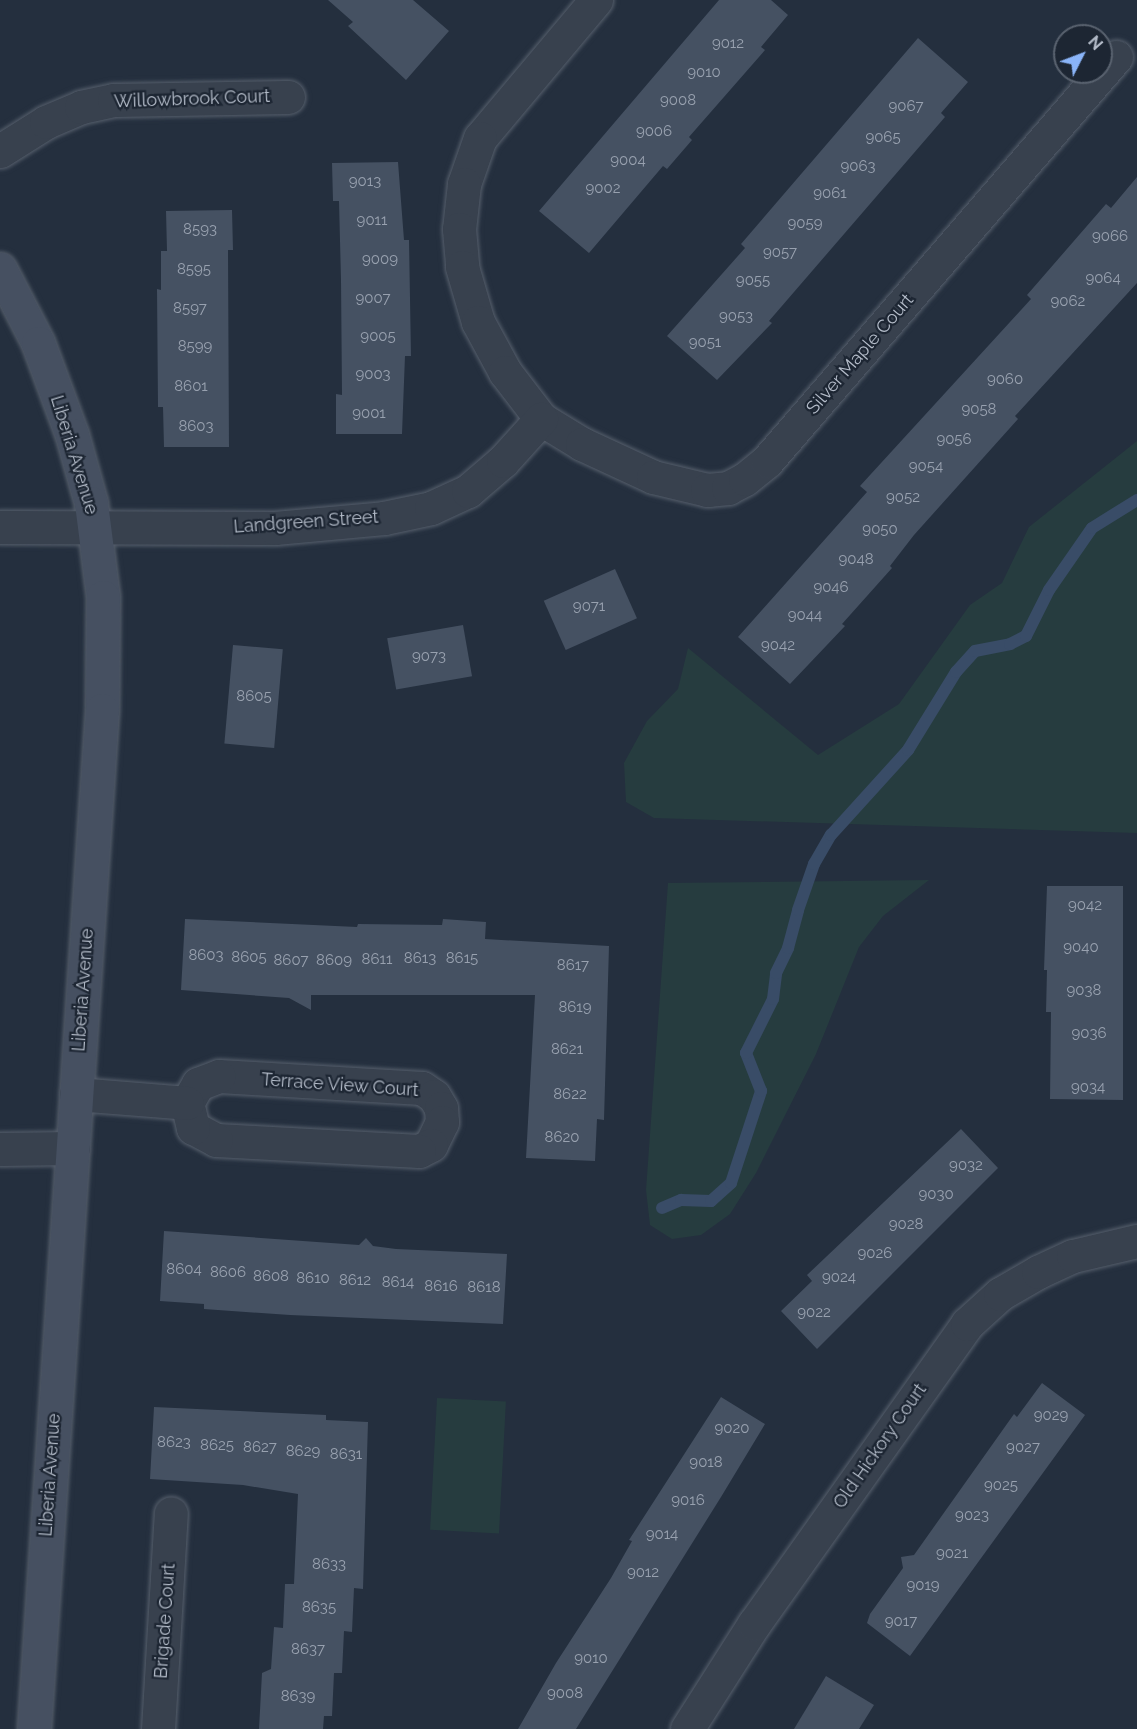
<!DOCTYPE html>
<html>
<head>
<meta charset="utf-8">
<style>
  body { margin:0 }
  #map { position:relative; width:1137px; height:1729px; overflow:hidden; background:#242f3e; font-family:Raleway,sans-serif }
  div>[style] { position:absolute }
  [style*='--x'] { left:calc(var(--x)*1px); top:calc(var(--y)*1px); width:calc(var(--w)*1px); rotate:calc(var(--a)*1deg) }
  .green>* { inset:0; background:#263c3f; transform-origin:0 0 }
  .stream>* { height:12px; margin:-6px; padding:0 6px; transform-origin:6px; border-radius:6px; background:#394c67 }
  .building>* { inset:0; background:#455162; transform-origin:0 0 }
  .roads { filter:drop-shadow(0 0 2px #565f6c) drop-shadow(0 0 2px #565f6c) }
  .minor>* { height:33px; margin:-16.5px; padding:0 16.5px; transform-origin:16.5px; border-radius:16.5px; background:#38414e }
  .secondary>* { height:33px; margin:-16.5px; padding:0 16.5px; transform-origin:16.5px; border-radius:16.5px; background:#465061 }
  span { translate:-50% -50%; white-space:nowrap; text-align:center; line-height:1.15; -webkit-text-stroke:4.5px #1d2633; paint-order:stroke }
  .number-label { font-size:15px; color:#98a1af }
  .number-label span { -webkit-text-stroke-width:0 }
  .street-label { font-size:18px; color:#b4bcc9 }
  .north { position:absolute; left:1053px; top:24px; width:60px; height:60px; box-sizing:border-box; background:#1d2633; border:2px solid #59626f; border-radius:50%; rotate:48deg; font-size:16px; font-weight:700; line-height:24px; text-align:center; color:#b4bcc9 }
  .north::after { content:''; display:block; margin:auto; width:21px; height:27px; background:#8ab4f8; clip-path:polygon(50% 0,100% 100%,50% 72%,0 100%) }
</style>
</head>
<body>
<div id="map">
  <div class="green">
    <i style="clip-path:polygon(1137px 441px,1137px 833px,654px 818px,626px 802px,624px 763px,647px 721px,678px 689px,688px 648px,818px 755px,899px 704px,970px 605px,1002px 583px,1029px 527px)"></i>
    <i style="clip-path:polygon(929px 880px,883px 916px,859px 947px,816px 1054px,756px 1173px,730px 1214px,701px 1235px,672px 1239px,650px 1225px,646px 1190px,668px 883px)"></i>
    <i style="left:437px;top:1398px;width:69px;height:132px;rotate:3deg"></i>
  </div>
  <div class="stream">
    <i style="--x:662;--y:1208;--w:21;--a:-23"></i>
    <i style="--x:681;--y:1200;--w:30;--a:2"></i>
    <i style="--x:711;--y:1201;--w:27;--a:-42"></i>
    <i style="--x:731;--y:1183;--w:97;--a:-71.9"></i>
    <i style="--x:761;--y:1091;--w:41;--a:-111.5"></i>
    <i style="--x:746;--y:1053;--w:60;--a:-63.4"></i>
    <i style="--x:773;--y:999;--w:26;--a:-83"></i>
    <i style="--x:776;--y:973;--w:28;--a:-64"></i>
    <i style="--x:788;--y:948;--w:39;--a:-75"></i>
    <i style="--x:798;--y:910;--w:49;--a:-70.8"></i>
    <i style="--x:814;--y:864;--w:34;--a:-60"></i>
    <i style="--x:831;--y:835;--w:115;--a:-47.8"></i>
    <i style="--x:908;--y:750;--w:92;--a:-58.4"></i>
    <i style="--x:956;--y:672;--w:28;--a:-48"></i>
    <i style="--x:975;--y:651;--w:36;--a:-11"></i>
    <i style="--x:1010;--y:644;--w:18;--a:-27"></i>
    <i style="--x:1026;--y:636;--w:51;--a:-63.4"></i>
    <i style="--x:1049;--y:590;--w:75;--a:-55.3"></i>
    <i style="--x:1092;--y:528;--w:53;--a:-31.9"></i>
  </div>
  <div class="building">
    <i style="clip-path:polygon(328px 0,413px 0,449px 31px,406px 80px,348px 26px,353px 22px)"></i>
    <i style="clip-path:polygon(719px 0,771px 0,788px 15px,761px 47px,765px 50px,689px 137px,692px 140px,667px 169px,663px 166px,589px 253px,539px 211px)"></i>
    <i style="clip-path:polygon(918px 38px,968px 82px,941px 113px,945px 117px,769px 321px,772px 323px,717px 380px,667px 336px,745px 248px,741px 244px)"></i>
    <i style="clip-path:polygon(398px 162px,404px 240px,409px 240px,411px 356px,405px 356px,402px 434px,336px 434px,336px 394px,342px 395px,341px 280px,339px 201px,333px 201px,332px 163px)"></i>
    <i style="clip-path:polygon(1137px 177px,1137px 283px,1015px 416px,1018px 419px,914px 535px,890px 566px,892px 568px,842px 624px,845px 626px,790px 684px,738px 637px,867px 492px,860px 486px,1031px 299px,1027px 295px,1106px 204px,1111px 208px)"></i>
    <i style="clip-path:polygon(232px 210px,233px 250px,228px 250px,229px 447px,164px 447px,163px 407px,158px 407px,157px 289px,161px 290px,161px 251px,167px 251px,166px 211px)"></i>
    <i style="left:615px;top:569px;width:54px;height:78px;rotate:66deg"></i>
    <i style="left:463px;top:625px;width:52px;height:77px;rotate:80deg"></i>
    <i style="left:233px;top:645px;width:50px;height:99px;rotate:5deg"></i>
    <i style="clip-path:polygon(1047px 886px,1123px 886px,1123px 1100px,1050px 1099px,1051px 1012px,1046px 1012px,1047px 970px,1044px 970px)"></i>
    <i style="clip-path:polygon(185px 919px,357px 927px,358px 924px,442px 925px,443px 919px,486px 922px,485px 939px,609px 946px,604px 1120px,597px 1119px,595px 1161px,526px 1158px,535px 995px,311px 995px,311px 1010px,289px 998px,181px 990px)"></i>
    <i style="clip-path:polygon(961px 1129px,998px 1168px,817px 1349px,781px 1311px,812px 1281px,807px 1275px)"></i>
    <i style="clip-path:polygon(164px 1231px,359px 1245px,366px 1238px,373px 1246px,396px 1249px,507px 1254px,503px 1324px,290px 1315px,204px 1309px,204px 1304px,160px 1301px)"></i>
    <i style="clip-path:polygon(1042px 1383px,1085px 1415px,910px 1656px,867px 1623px,870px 1614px,903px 1568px,901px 1557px,914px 1555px,1014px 1414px,1017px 1417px)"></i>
    <i style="clip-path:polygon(721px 1397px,765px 1424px,721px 1497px,576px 1729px,518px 1729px,556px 1663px,611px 1578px,632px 1541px,629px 1540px)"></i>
    <i style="clip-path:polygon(154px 1407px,326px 1415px,326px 1420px,368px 1422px,363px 1589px,354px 1588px,352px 1632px,344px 1631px,342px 1673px,334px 1673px,332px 1716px,324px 1716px,323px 1729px,259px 1729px,262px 1673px,271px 1669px,274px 1627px,283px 1628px,285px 1584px,294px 1584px,298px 1494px,243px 1485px,150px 1479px)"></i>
    <i style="clip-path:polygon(826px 1676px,874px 1705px,859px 1729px,794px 1729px)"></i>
  </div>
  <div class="roads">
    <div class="minor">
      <i style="--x:596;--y:0;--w:180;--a:130"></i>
      <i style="--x:480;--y:138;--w:49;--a:109.2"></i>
      <i style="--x:464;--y:184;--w:45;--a:96.3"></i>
      <i style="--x:459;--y:229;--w:38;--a:85"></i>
      <i style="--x:462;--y:267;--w:57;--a:73.8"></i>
      <i style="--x:478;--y:322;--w:57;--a:61.6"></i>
      <i style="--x:505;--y:372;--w:59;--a:52.5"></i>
      <i style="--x:541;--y:419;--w:48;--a:31.4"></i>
      <i style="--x:582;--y:444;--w:78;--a:24.9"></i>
      <i style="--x:653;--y:477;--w:56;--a:13.5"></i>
      <i style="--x:707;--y:490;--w:21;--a:-5"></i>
      <i style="--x:728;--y:488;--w:19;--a:-28"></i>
      <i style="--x:745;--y:479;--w:28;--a:-39"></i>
      <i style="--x:767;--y:461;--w:534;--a:-49.18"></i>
      <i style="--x:0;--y:151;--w:54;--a:-32.2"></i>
      <i style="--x:46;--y:122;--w:38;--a:-23"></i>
      <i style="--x:81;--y:107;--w:34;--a:-12"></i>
      <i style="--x:114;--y:100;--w:174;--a:-1"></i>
      <i style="--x:0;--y:527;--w:275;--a:0.2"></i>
      <i style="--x:275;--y:528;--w:109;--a:-5.2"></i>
      <i style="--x:384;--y:518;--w:48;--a:-12"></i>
      <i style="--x:431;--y:508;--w:41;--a:-24.7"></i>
      <i style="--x:468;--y:491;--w:46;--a:-40.6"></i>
      <i style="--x:503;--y:461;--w:57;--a:-47.9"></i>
      <i style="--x:219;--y:1076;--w:203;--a:3.4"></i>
      <i style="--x:422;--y:1088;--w:14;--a:34"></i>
      <i style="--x:434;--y:1096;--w:14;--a:60"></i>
      <i style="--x:441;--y:1108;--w:14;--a:86"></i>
      <i style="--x:442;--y:1122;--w:25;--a:116"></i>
      <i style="--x:431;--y:1145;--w:13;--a:153"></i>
      <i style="--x:419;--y:1151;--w:203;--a:-176.9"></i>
      <i style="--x:216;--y:1140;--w:26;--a:-152"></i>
      <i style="--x:193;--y:1128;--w:26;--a:-103"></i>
      <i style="--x:187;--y:1103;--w:22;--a:-60"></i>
      <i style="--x:198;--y:1084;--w:22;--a:-21"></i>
      <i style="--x:76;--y:1094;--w:111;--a:4.6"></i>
      <i style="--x:0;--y:1149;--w:73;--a:-0.8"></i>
      <i style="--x:158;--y:1729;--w:216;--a:-86.6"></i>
      <i style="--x:687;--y:1729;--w:125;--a:-57.5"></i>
      <i style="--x:754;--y:1624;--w:368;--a:-54.6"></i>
      <i style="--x:967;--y:1324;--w:45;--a:-42.3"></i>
      <i style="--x:1000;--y:1294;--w:44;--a:-30.1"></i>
      <i style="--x:1038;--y:1272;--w:38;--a:-25"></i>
      <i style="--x:1073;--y:1256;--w:66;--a:-13.2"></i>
    </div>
    <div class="secondary">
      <i style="--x:0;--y:269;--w:83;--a:62.8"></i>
      <i style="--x:38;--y:343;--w:98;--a:69.7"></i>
      <i style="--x:72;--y:435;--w:71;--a:74.4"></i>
      <i style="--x:91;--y:503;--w:95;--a:82.7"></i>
      <i style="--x:103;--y:597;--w:113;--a:90.5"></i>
      <i style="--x:102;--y:710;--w:1021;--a:93.82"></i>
    </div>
  </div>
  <div class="number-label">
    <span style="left:728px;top:44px">9012</span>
    <span style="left:704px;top:73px">9010</span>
    <span style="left:678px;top:101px">9008</span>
    <span style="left:906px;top:107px">9067</span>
    <span style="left:654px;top:132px">9006</span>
    <span style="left:883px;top:138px">9065</span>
    <span style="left:628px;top:161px">9004</span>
    <span style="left:858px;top:167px">9063</span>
    <span style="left:365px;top:182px">9013</span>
    <span style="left:603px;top:189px">9002</span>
    <span style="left:830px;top:194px">9061</span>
    <span style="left:372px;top:221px">9011</span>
    <span style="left:805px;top:224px">9059</span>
    <span style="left:200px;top:230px">8593</span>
    <span style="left:1110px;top:237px">9066</span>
    <span style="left:780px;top:253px">9057</span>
    <span style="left:380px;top:260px">9009</span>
    <span style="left:194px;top:270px">8595</span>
    <span style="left:1103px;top:279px">9064</span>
    <span style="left:753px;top:281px">9055</span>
    <span style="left:373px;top:299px">9007</span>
    <span style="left:1068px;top:302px">9062</span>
    <span style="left:190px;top:309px">8597</span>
    <span style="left:736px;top:317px">9053</span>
    <span style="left:378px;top:337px">9005</span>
    <span style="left:705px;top:343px">9051</span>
    <span style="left:195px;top:347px">8599</span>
    <span style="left:373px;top:375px">9003</span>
    <span style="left:1005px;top:380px">9060</span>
    <span style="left:191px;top:387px">8601</span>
    <span style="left:979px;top:410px">9058</span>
    <span style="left:369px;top:414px">9001</span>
    <span style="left:196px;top:427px">8603</span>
    <span style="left:954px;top:440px">9056</span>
    <span style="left:926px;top:467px">9054</span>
    <span style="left:903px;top:498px">9052</span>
    <span style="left:880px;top:530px">9050</span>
    <span style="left:856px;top:560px">9048</span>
    <span style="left:831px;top:588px">9046</span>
    <span style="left:589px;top:607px">9071</span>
    <span style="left:805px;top:616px">9044</span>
    <span style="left:778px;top:646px">9042</span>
    <span style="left:429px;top:657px">9073</span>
    <span style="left:254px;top:697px">8605</span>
    <span style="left:1085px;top:906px">9042</span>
    <span style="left:1081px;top:948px">9040</span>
    <span style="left:206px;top:956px">8603</span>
    <span style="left:249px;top:958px">8605</span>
    <span style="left:420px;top:959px">8613</span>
    <span style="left:462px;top:959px">8615</span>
    <span style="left:377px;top:960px">8611</span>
    <span style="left:291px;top:961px">8607</span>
    <span style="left:334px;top:961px">8609</span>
    <span style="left:573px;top:966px">8617</span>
    <span style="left:1084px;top:991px">9038</span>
    <span style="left:575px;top:1008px">8619</span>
    <span style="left:1089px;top:1034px">9036</span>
    <span style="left:567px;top:1050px">8621</span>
    <span style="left:1088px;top:1088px">9034</span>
    <span style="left:570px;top:1095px">8622</span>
    <span style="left:562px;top:1138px">8620</span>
    <span style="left:966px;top:1166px">9032</span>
    <span style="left:936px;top:1195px">9030</span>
    <span style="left:906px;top:1225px">9028</span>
    <span style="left:875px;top:1254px">9026</span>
    <span style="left:184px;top:1270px">8604</span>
    <span style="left:228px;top:1273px">8606</span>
    <span style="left:271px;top:1277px">8608</span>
    <span style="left:839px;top:1278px">9024</span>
    <span style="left:313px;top:1279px">8610</span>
    <span style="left:355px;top:1281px">8612</span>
    <span style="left:398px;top:1283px">8614</span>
    <span style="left:441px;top:1287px">8616</span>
    <span style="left:484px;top:1288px">8618</span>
    <span style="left:814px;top:1313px">9022</span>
    <span style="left:1051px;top:1416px">9029</span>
    <span style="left:732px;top:1429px">9020</span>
    <span style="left:174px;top:1443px">8623</span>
    <span style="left:217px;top:1446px">8625</span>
    <span style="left:260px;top:1448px">8627</span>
    <span style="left:1023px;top:1448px">9027</span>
    <span style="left:303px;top:1452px">8629</span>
    <span style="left:346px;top:1455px">8631</span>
    <span style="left:706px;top:1463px">9018</span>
    <span style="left:1001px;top:1486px">9025</span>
    <span style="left:688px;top:1501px">9016</span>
    <span style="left:972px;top:1516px">9023</span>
    <span style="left:662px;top:1535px">9014</span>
    <span style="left:952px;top:1554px">9021</span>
    <span style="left:329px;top:1565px">8633</span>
    <span style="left:643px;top:1573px">9012</span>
    <span style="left:923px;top:1586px">9019</span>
    <span style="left:319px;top:1608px">8635</span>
    <span style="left:901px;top:1622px">9017</span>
    <span style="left:308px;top:1650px">8637</span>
    <span style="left:591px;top:1659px">9010</span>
    <span style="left:565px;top:1694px">9008</span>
    <span style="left:298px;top:1697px">8639</span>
  </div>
  <div class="street-label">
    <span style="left:192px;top:99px;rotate:-2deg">Willowbrook Court</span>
    <span style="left:860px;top:354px;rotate:-49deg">Silver Maple Court</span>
    <span style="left:74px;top:455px;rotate:73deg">Liberia Avenue</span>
    <span style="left:306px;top:522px;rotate:-4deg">Landgreen Street</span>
    <span style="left:83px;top:990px;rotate:-86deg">Liberia Avenue</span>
    <span style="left:340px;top:1085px;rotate:4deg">Terrace View Court</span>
    <span style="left:880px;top:1446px;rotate:-55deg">Old Hickory Court</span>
    <span style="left:50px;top:1475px;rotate:-86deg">Liberia Avenue</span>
    <span style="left:165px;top:1621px;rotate:-86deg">Brigade Court</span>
  </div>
  <div class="north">N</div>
</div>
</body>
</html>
